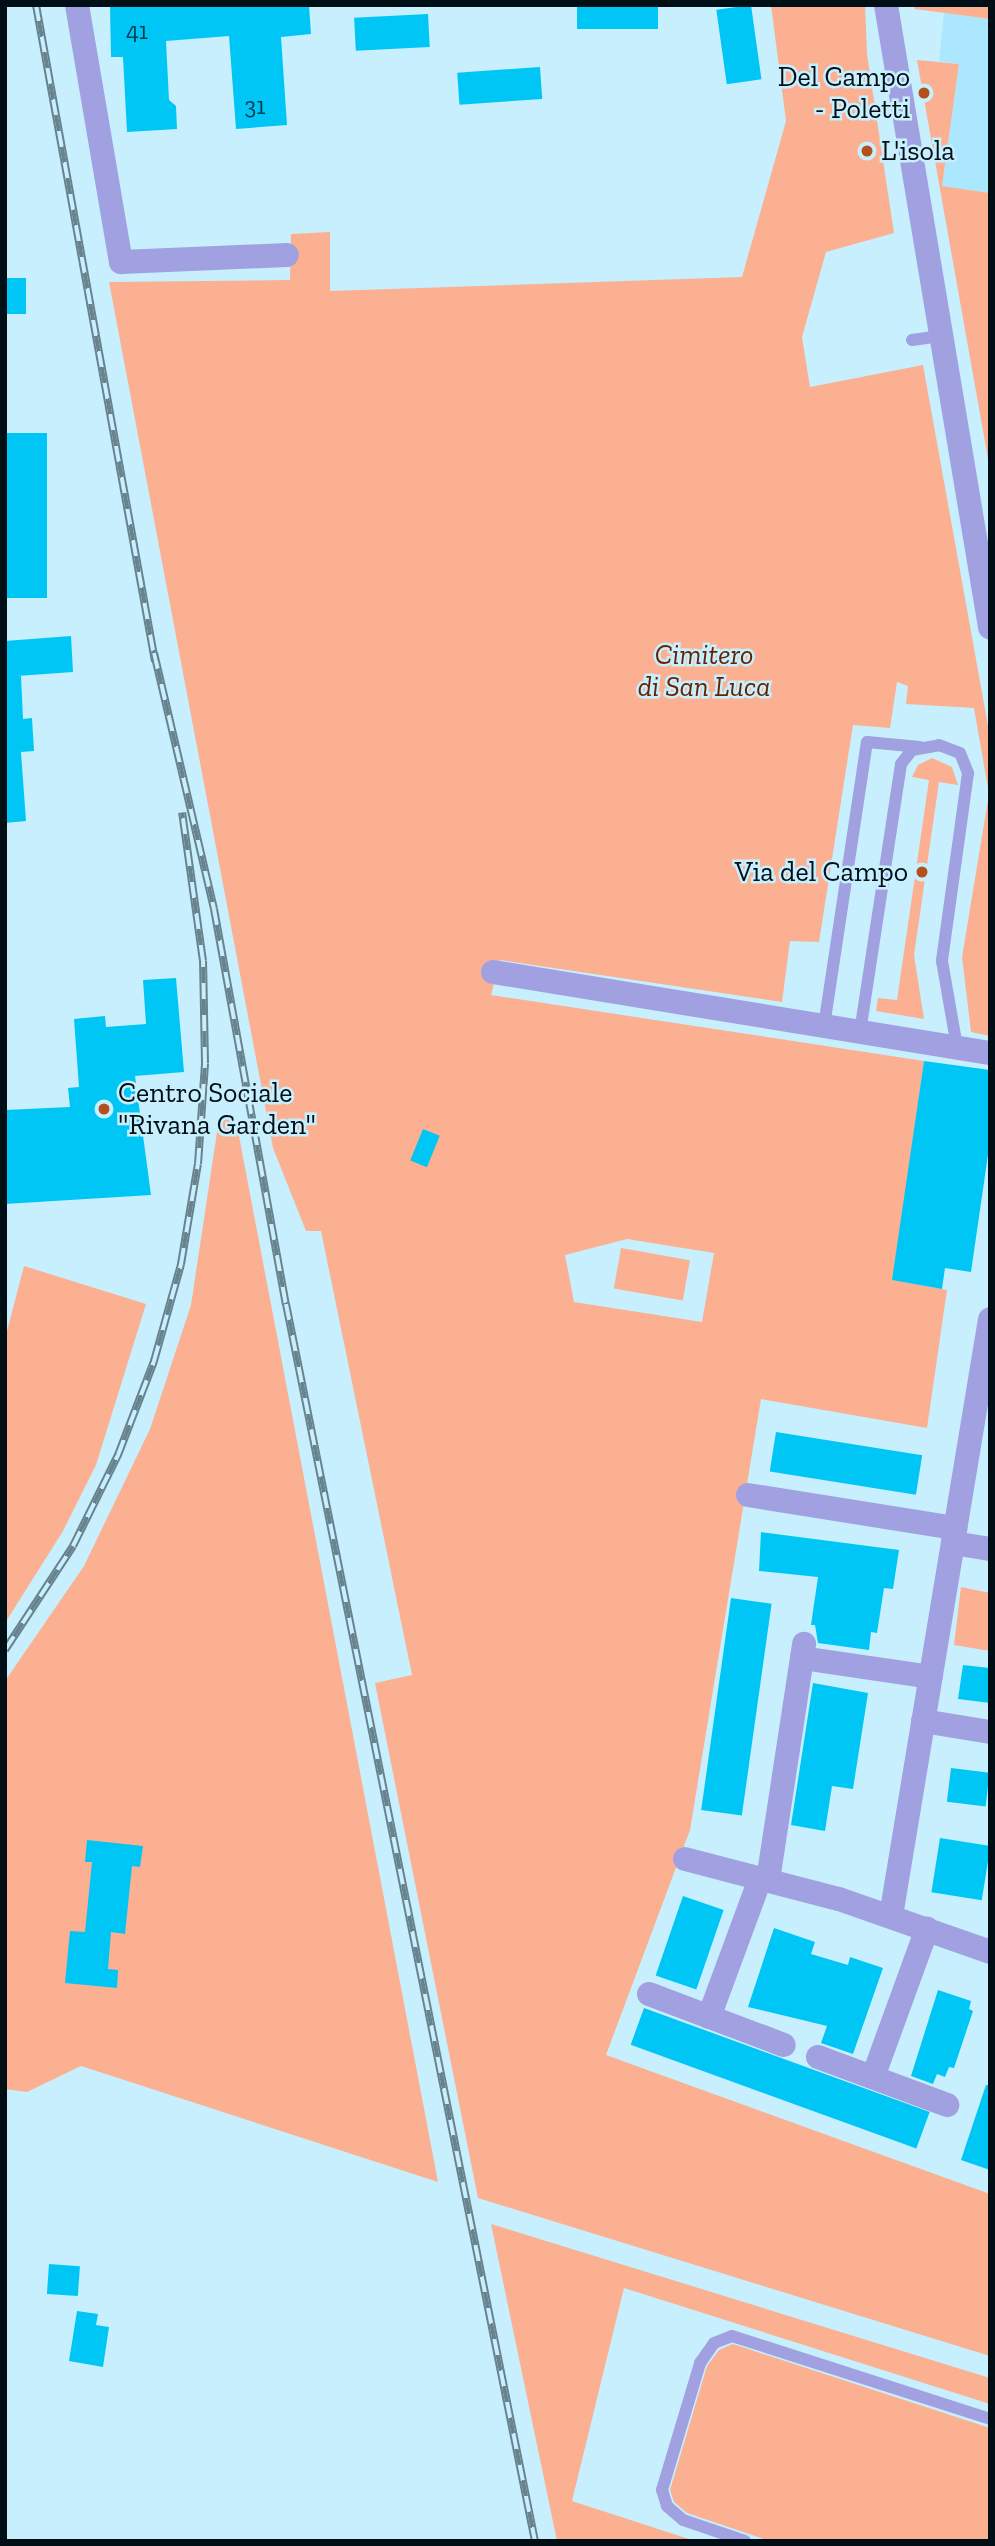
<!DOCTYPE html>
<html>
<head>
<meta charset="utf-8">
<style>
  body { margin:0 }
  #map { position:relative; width:995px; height:2546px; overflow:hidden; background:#c8effe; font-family:"Zilla Slab",serif }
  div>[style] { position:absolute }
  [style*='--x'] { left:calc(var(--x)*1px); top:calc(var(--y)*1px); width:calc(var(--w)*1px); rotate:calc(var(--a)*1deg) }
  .built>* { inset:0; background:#abe7fe }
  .green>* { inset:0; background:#fbb091; transform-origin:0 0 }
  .building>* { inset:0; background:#00c6f6; transform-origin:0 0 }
  .service>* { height:12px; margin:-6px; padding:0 6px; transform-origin:6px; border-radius:6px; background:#a1a1e1 }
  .minor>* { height:24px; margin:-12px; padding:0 12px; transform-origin:12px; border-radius:12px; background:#a1a1e1 }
  .rail>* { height:8px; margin-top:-4px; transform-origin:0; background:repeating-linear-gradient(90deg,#c8effe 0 16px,#68838e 0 32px); box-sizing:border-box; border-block:2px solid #68838e }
  .dots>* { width:19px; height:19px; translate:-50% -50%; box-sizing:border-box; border:4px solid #c8effe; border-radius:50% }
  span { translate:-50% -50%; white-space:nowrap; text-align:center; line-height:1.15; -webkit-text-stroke:5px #c8effe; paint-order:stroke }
  .number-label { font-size:24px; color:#003c4d }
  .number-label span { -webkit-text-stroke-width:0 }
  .poi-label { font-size:28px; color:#000e15 }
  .right { translate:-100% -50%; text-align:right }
  .left { translate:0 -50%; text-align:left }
  .park-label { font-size:28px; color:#652300; font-style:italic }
  .frame { position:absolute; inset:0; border:7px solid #000e15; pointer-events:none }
</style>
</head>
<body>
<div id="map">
  <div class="built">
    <i style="clip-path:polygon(944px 13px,990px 19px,990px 193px,942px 186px,959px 64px,939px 61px)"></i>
  </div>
  <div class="green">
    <i style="clip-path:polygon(evenodd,771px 5px,865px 5px,867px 54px,894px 233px,826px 252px,802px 337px,810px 387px,923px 365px,990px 737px,990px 1036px,971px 1032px,962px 957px,989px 794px,974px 708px,906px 704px,908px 686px,897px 682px,890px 728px,853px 725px,819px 942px,790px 941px,782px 1002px,500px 960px,491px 995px,924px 1061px,893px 1280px,947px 1290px,927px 1428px,761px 1399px,690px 1830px,606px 2055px,990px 2194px,990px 2356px,478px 2198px,375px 1683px,412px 1675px,321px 1231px,306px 1231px,273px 1148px,109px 282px,290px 280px,291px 234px,330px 232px,330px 291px,742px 277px,786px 121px,771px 5px,627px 1239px,714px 1253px,702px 1322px,574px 1302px,565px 1255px,627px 1239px)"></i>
    <i style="clip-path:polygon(914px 5px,990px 5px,990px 19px,915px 9px)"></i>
    <i style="clip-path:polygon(917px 60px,959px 64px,942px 186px,990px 193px,990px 470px)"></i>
    <i style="clip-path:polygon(932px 758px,952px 767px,958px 785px,939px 782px,914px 955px,924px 1019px,876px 1011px,878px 998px,897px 1000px,929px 780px,912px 777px,918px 765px)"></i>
    <i style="clip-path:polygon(235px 1115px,438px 2182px,81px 2066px,27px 2092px,5px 2089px,5px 1681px,84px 1566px,150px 1429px,191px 1305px,219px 1119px)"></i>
    <i style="left:621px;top:1248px;width:70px;height:41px;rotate:10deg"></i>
    <i style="clip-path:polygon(24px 1266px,146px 1304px,96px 1465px,63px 1531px,5px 1623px,5px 1339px)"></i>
    <i style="clip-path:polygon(961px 1587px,990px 1593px,990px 1651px,954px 1645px)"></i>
    <i style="clip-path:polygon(491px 2224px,990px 2378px,990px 2404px,624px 2288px,572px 2501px,695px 2541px,557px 2541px)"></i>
    <i style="clip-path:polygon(733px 2344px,990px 2428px,990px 2541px,770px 2541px,687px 2513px,674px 2502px,670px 2490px,707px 2366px,719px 2350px)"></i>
  </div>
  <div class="building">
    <i style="clip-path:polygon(110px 5px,309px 5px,311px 34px,281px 37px,287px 125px,236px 129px,229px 36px,166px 41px,169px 100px,176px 106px,177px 129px,127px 132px,123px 57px,111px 57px)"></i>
    <i style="left:577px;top:5px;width:81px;height:24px"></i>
    <i style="left:751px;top:5px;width:75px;height:35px;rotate:82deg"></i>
    <i style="left:428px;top:14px;width:33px;height:74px;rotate:87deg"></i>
    <i style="left:540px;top:67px;width:32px;height:83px;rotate:86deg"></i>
    <i style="left:5px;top:278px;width:21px;height:36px"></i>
    <i style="left:47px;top:433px;width:165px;height:42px;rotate:90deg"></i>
    <i style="clip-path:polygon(71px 636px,73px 672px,17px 676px,21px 676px,23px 719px,32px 718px,34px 751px,21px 752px,26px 821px,5px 823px,5px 641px)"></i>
    <i style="clip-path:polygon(176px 978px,184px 1072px,135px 1076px,151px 1195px,5px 1204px,5px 1110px,70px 1107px,68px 1088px,79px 1087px,74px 1019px,105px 1016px,106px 1027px,146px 1024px,143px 980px)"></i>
    <i style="clip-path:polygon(924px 1061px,990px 1070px,990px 1141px,971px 1272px,945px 1268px,942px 1289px,892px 1280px)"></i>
    <i style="left:423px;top:1129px;width:18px;height:34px;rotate:22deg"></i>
    <i style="left:776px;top:1432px;width:148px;height:40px;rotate:9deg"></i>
    <i style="clip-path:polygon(761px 1532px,899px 1550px,893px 1589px,884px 1588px,877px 1633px,871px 1632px,869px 1650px,818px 1643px,815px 1625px,811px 1625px,818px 1577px,759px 1571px)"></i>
    <i style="left:731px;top:1598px;width:41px;height:214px;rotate:8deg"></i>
    <i style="clip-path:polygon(963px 1665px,990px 1668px,990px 1703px,958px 1699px)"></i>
    <i style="clip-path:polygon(813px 1683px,868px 1693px,853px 1789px,832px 1786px,825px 1831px,791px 1825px)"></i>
    <i style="left:951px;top:1768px;width:39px;height:34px;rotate:7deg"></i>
    <i style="left:940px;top:1838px;width:51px;height:55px;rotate:9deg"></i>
    <i style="clip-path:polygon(87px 1840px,143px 1846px,140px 1867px,132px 1866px,125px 1934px,111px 1932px,108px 1969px,118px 1970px,117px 1988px,65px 1983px,70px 1931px,85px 1932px,92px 1862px,85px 1862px)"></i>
    <i style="left:683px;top:1896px;width:43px;height:84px;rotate:19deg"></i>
    <i style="clip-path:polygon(774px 1928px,815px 1942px,811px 1954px,848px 1965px,850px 1957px,883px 1968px,853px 2054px,821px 2043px,827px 2026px,748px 2007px)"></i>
    <i style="clip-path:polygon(938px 1990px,971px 2001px,969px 2009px,973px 2011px,954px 2068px,949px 2067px,945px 2077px,937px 2074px,933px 2084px,911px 2076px)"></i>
    <i style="left:644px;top:2008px;width:304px;height:39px;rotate:20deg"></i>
    <i style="clip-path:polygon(986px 2085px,990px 2085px,990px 2170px,961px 2160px)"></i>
    <i style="left:49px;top:2264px;width:31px;height:30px;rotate:4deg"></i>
    <i style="clip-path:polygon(77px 2311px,98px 2314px,96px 2325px,109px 2327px,103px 2367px,69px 2361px)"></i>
  </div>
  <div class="service">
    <i style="--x:912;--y:340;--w:27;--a:-8"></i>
    <i style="--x:824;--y:1026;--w:287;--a:-81.4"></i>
    <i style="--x:867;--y:742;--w:53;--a:5.4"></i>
    <i style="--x:860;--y:1032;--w:271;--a:-81.3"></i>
    <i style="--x:901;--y:764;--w:18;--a:-52"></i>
    <i style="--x:912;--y:750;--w:27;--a:-10"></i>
    <i style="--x:939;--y:745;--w:22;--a:21"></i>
    <i style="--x:960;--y:753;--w:22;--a:68"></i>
    <i style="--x:968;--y:773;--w:190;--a:97.9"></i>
    <i style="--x:942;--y:961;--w:87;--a:80.1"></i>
    <i style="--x:745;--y:2541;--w:65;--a:-161.3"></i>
    <i style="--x:683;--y:2520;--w:21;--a:-139"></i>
    <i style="--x:667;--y:2506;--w:17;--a:-107"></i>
    <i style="--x:662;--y:2490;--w:133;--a:-73.3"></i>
    <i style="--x:700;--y:2363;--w:24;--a:-55"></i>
    <i style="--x:714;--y:2343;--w:19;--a:-21"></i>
    <i style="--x:732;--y:2336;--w:271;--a:17.8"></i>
  </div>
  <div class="minor">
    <i style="--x:77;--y:5;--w:261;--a:80.3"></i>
    <i style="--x:121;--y:262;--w:166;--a:-2.4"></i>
    <i style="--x:886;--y:5;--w:631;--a:80.51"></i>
    <i style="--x:493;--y:972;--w:504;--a:9.26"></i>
    <i style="--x:748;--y:1495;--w:210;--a:9.1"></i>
    <i style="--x:953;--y:1543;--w:37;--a:9"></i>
    <i style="--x:802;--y:1658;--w:130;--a:8.4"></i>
    <i style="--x:923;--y:1721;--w:68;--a:9.3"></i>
    <i style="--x:685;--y:1859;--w:159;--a:14.6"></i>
    <i style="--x:839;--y:1899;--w:160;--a:19.3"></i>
    <i style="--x:768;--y:1880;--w:239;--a:-81.3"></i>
    <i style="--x:891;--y:1916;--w:605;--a:-80.58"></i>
    <i style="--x:649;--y:1994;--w:144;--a:20.7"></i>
    <i style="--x:709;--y:2017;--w:147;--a:-69.7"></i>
    <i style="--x:818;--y:2057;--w:138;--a:20.4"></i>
    <i style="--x:873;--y:2077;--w:158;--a:-70"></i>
  </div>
  <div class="rail">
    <i style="--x:36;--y:5;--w:667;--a:79.72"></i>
    <i style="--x:154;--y:653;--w:263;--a:76.8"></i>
    <i style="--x:214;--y:909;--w:402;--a:79.7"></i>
    <i style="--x:286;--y:1304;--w:1262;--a:78.62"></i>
    <i style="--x:5;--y:1650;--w:124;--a:-56.8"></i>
    <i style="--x:73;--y:1546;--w:102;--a:-63.7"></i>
    <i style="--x:118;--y:1455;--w:101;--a:-69"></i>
    <i style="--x:154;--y:1361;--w:101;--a:-74.4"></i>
    <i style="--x:181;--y:1264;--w:101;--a:-80.4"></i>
    <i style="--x:198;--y:1164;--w:101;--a:-86"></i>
    <i style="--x:205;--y:1063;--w:102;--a:-91.1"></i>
    <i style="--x:203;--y:961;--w:150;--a:-98"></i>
  </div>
  <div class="dots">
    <i style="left:924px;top:93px;background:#b44f1e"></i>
    <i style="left:867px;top:151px;background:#b44f1e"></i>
    <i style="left:922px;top:872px;background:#b44f1e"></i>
    <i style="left:104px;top:1109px;background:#b44f1e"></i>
  </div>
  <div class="number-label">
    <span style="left:137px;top:31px">41</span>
    <span style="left:255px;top:106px">31</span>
  </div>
  <div class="poi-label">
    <span class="right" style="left:910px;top:93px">Del Campo<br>- Poletti</span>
    <span class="left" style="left:881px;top:151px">L'isola</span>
    <span class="right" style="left:908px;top:872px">Via del Campo</span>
    <span class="left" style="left:118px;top:1109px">Centro Sociale<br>"Rivana Garden"</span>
  </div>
  <div class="park-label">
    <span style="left:704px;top:671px">Cimitero<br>di San Luca</span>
  </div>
  <div class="frame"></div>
</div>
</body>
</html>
